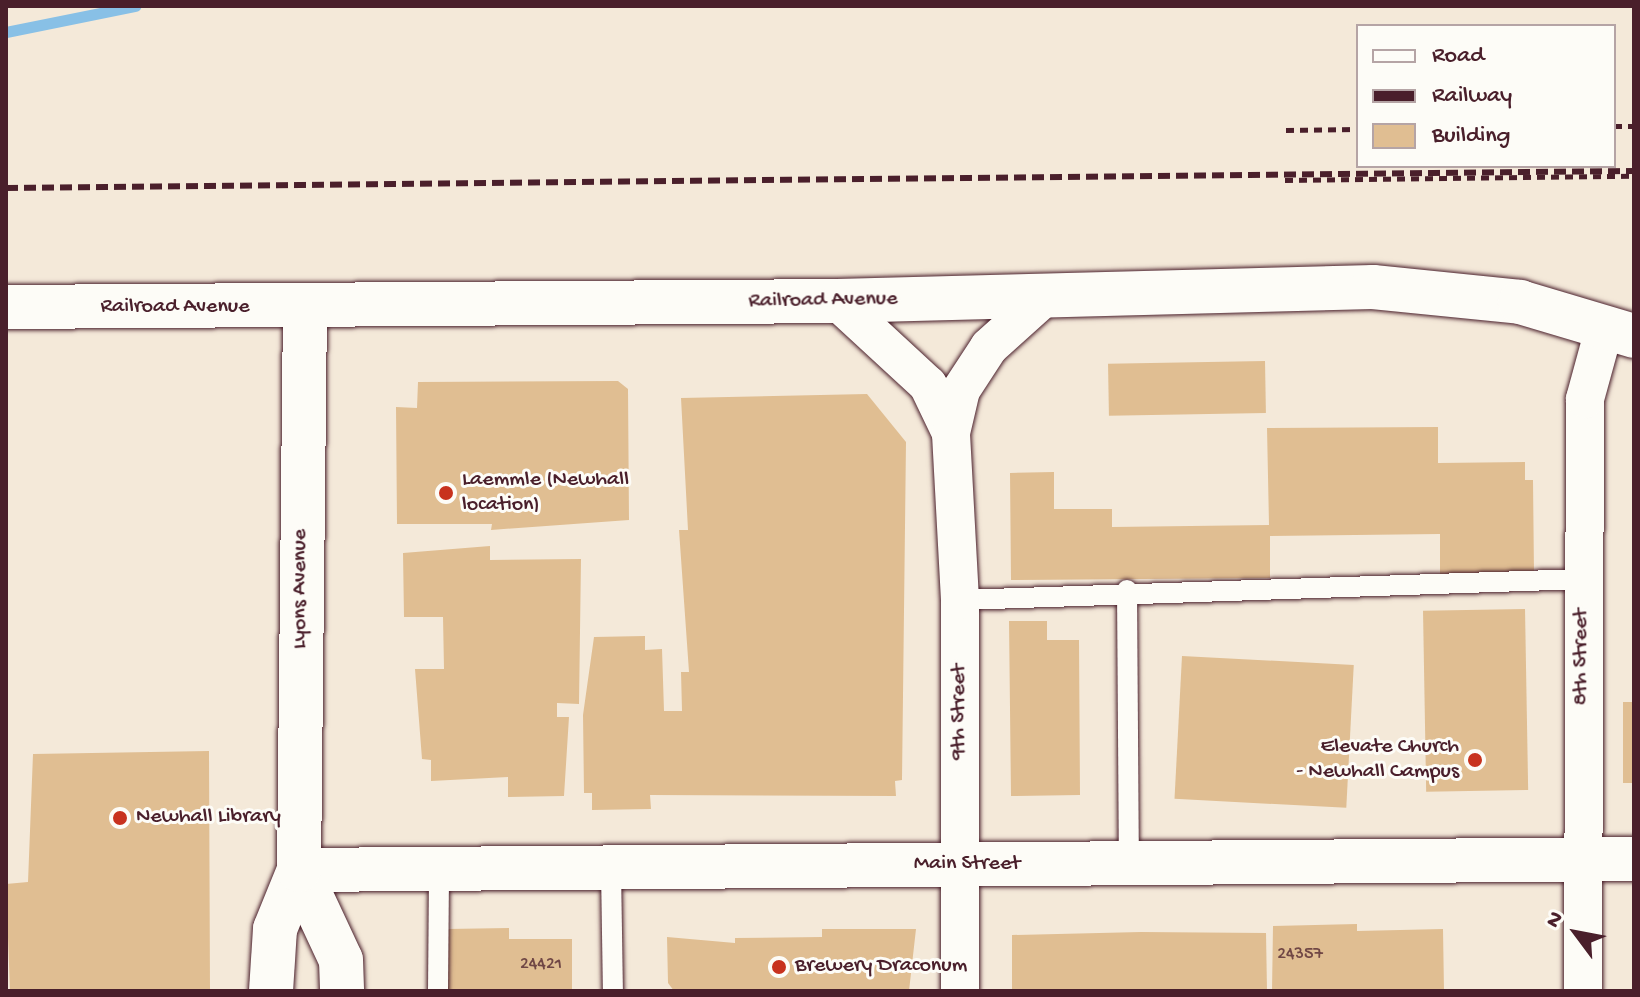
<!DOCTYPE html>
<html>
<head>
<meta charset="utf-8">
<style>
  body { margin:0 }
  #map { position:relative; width:1640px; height:997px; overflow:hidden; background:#f4e9d9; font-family:"Gochi Hand",sans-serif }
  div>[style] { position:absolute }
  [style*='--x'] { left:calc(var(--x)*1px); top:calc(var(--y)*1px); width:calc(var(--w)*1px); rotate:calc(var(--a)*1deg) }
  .stream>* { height:11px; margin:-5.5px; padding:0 5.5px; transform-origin:5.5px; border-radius:5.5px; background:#88c0e6 }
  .building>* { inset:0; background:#e0be92; transform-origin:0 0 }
  .path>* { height:5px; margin-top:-2.5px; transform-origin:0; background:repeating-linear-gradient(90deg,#4a1f2b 0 8px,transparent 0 14px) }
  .roads { filter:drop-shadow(0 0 2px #4a1f2b) drop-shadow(0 0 2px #4a1f2b) }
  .lane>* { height:20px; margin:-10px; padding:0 10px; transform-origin:10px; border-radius:10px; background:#fdfcf7 }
  .street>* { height:38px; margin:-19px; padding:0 19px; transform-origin:19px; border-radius:19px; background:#fdfcf7 }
  .secondary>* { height:44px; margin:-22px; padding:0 22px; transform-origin:22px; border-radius:22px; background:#fdfcf7 }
  .primary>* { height:44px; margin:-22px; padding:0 22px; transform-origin:22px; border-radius:22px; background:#fdfcf7 }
  .rail>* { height:6px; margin-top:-3px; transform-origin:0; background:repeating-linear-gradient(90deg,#4a1f2b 0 12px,transparent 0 18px) }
  .dots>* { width:22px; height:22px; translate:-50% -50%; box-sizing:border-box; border:4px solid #fdfcf7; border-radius:50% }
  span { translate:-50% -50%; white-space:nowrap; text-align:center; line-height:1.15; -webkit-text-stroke:6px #fdfcf7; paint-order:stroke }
  .number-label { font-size:18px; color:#704745 }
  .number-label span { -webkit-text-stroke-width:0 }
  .street-label { font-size:22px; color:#4a1f2b }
  .poi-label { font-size:22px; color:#4a1f2b }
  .left { translate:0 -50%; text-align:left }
  .right { translate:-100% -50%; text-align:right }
  .frame { position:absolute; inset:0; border:8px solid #4a1f2b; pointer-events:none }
  .legend { position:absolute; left:1356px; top:24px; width:260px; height:144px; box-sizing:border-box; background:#fdfcf7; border:2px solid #b5a4a5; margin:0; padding:10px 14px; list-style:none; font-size:24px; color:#4a1f2b }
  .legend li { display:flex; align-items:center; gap:16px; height:40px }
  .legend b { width:40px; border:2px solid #b5a4a5 }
  .north { position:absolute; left:1536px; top:893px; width:80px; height:80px; -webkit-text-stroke:6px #fdfcf7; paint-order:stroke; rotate:302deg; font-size:22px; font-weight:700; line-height:32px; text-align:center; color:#4a1f2b }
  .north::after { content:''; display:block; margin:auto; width:28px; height:36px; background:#4a1f2b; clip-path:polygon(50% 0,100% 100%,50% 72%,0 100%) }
</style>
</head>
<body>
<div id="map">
  <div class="stream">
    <i style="--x:6;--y:32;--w:132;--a:-11.4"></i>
  </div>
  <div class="building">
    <i style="left:1265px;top:361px;width:52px;height:157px;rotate:89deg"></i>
    <i style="clip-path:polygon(618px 381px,628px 389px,629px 520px,491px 530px,492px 524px,397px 524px,396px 407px,417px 408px,418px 382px)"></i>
    <i style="clip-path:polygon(867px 394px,906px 442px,902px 780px,895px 781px,896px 796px,650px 795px,651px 809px,592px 810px,592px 793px,584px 793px,583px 715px,594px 637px,645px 636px,645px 650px,662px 649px,664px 711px,682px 711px,681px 672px,689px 672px,679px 530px,688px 530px,681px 398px)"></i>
    <i style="clip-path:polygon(1438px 427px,1438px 463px,1525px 462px,1525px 480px,1533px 480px,1534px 574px,1440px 575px,1440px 534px,1270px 536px,1270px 578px,1011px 580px,1010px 473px,1054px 472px,1054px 509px,1112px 509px,1112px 527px,1269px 525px,1267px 428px)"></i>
    <i style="clip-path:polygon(490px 546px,490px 560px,581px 559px,579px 704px,557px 703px,557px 717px,569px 717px,564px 796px,508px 797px,508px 777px,431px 781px,431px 760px,422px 759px,415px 669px,444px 669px,443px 617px,404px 617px,403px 553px)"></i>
    <i style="left:1525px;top:609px;width:181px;height:102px;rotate:89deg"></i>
    <i style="clip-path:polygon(1009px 621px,1047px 621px,1047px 640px,1079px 640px,1080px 795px,1011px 796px)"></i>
    <i style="left:1182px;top:656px;width:172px;height:143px;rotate:3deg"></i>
    <i style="left:1623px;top:702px;width:11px;height:81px"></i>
    <i style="clip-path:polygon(209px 751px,210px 991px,10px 991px,6px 884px,28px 882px,33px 754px)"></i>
    <i style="clip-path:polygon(1357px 924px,1357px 931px,1443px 929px,1444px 991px,1272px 991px,1273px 926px)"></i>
    <i style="clip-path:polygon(509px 928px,509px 939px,572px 939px,572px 991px,447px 991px,447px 929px)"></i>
    <i style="clip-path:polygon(822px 929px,916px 929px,909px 991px,674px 991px,668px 983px,667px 937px,735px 943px,735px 938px,822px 937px)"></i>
    <i style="clip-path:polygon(1141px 932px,1266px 933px,1267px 991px,1012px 991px,1012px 935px)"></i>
  </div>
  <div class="path">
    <i style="--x:1614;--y:126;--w:20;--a:0"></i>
    <i style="--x:1286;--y:130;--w:72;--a:-0.8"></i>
    <i style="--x:1285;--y:180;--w:349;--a:-0.7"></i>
  </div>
  <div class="roads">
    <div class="lane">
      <i style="--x:1127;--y:590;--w:277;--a:89.6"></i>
      <i style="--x:960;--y:600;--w:622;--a:-1.93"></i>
      <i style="--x:611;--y:869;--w:122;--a:89.1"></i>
      <i style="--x:438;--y:991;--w:122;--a:-89.5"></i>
    </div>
    <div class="street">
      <i style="--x:837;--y:301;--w:124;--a:42.7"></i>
      <i style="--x:928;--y:385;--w:53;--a:64.4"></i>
      <i style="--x:960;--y:991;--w:391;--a:-90"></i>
      <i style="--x:960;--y:600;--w:167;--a:-93.1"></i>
      <i style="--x:951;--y:433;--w:44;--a:-76.9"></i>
      <i style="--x:961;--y:390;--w:51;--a:-56.9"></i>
      <i style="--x:989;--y:347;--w:78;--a:-41.9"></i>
      <i style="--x:1583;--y:991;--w:592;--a:-89.81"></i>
      <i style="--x:1585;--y:399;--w:76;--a:-74.7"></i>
    </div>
    <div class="secondary">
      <i style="--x:299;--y:870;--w:1335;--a:-0.47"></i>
      <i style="--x:299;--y:870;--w:99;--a:65"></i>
      <i style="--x:341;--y:960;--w:31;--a:88"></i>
      <i style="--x:271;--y:991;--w:62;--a:-86.3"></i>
      <i style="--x:275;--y:929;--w:64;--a:-67.9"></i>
      <i style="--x:299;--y:870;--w:562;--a:-89.39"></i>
    </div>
    <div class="primary">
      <i style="--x:6;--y:307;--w:831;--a:-0.41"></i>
      <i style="--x:837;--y:301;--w:536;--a:-1.5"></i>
      <i style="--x:1373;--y:287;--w:148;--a:5.8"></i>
      <i style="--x:1520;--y:302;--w:119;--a:16.6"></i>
    </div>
  </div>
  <div class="rail">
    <i style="--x:6;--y:188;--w:1628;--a:-0.6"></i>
  </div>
  <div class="dots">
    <i style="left:446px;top:493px;background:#c8321e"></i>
    <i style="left:1475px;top:760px;background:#c8321e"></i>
    <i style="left:120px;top:818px;background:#c8321e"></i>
    <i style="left:779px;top:967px;background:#c8321e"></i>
  </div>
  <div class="number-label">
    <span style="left:1300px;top:955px">24357</span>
    <span style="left:541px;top:965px">24421</span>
  </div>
  <div class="street-label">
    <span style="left:823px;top:301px;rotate:-1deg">Railroad Avenue</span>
    <span style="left:175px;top:308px">Railroad Avenue</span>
    <span style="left:301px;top:589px;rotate:-90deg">Lyons Avenue</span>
    <span style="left:1582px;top:657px;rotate:-90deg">8th Street</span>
    <span style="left:960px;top:712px;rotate:-90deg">9th Street</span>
    <span style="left:967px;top:865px">Main Street</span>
  </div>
  <div class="poi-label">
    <span class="left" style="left:462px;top:493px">Laemmle (Newhall<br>location)</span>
    <span class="right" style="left:1459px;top:760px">Elevate Church<br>- Newhall Campus</span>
    <span class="left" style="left:136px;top:818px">Newhall Library</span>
    <span class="left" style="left:795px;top:967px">Brewery Draconum</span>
  </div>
  <div class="frame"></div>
  <ul class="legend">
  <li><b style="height:10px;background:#fdfcf7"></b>Road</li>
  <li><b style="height:10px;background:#4a1f2b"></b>Railway</li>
  <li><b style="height:22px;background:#e0be92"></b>Building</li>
  </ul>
  <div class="north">N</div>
</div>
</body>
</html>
